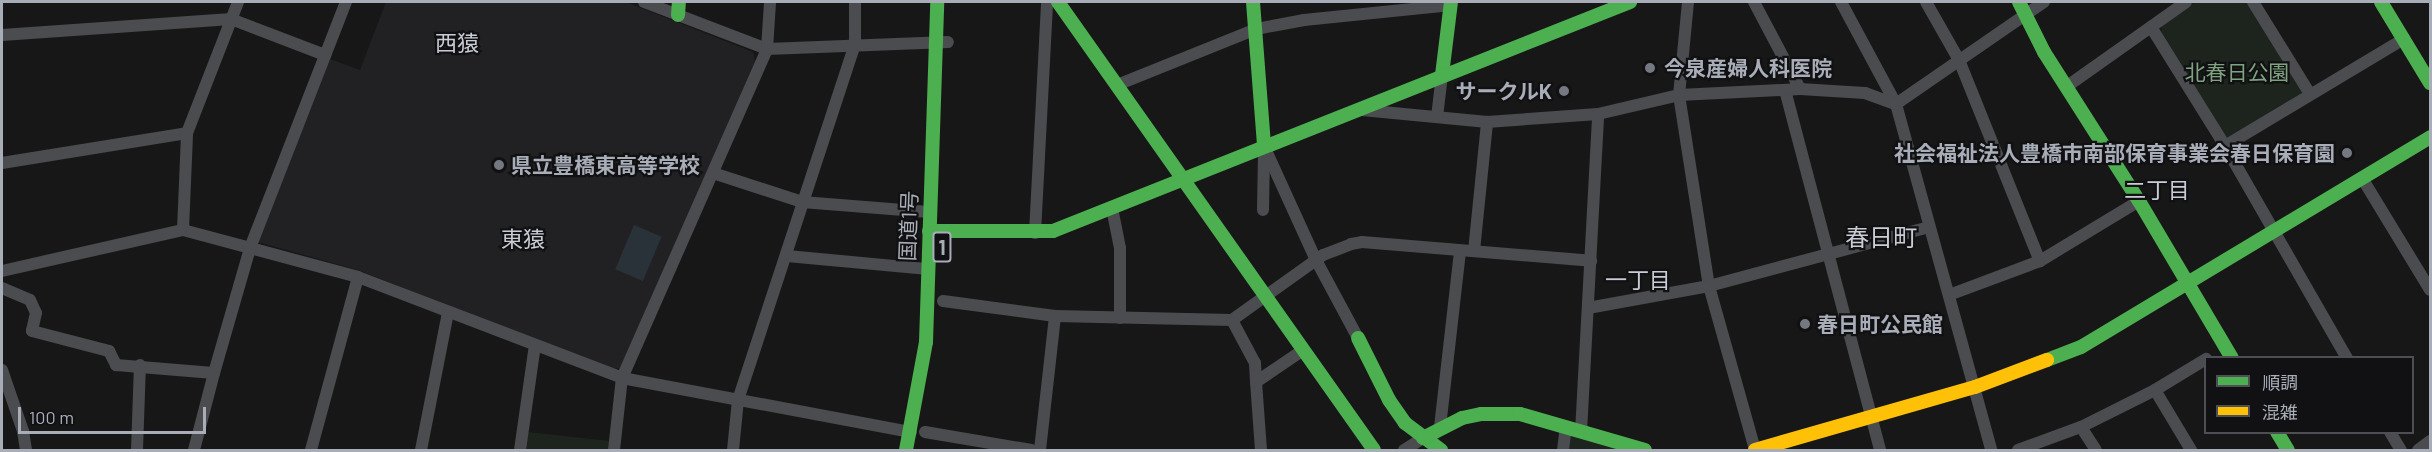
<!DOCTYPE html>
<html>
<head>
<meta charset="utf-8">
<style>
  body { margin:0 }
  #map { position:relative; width:2432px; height:452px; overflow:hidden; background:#171717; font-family:Barlow,"Noto Sans JP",sans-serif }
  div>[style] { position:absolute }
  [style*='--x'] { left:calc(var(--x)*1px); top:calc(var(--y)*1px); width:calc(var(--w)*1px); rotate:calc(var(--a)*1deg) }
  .built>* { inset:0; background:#212123 }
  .green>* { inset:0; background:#1d241e }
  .water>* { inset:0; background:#2a3239; transform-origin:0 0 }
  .street>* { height:12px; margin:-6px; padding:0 6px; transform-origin:6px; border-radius:6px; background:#4b4c50 }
  .fast>* { height:14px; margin:-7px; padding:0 7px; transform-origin:7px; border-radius:7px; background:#4caf50 }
  .slow>* { height:14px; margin:-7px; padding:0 7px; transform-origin:7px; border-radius:7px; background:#ffc107 }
  .dots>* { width:16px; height:16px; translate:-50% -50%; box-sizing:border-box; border:3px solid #111113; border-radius:50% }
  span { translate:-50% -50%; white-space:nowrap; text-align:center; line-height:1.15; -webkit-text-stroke:4.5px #111113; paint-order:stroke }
  .shield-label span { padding:2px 4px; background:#111113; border:2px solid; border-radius:4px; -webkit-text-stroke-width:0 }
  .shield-label { font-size:20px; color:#a8adb8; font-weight:700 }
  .poi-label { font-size:21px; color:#a8adb8; font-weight:700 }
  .left { translate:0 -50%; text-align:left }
  .right { translate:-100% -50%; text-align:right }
  .park-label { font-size:21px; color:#7fa381 }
  .street-label { font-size:21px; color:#a8adb8 }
  .neighbourhood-label { font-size:22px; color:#c9ccd4 }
  .quarter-label { font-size:24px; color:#c9ccd4 }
  .frame { position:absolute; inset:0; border:3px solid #a8adb8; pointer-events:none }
  .legend { position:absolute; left:2204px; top:356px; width:210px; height:78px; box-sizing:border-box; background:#111113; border:2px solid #4d4f55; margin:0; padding:8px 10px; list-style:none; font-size:18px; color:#a8adb8 }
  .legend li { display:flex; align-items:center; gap:12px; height:30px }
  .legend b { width:30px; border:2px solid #4d4f55 }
  .scale { position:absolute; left:18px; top:407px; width:188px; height:27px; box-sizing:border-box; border:3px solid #a8adb8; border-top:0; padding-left:8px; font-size:18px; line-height:21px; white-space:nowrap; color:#a8adb8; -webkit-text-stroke:4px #111113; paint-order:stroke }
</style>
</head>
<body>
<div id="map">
  <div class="built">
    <i style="clip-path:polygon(386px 2px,626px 2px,753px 52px,755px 61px,621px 368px,611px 369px,358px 270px,258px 242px,330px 59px,360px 70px)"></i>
  </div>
  <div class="green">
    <i style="clip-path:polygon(2195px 2px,2248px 2px,2302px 88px,2301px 94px,2227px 138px,2223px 138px,2161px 32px,2162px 25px)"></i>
    <i style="clip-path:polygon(528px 432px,609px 441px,608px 450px,525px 450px)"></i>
    <i style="clip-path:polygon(1569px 434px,1627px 450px,1567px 450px)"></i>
  </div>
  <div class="water">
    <i style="left:634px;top:225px;width:30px;height:48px;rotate:23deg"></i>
  </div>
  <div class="street">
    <i style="--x:644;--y:2;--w:132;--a:20.9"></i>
    <i style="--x:767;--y:49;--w:181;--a:-2.2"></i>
    <i style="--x:1688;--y:2;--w:93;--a:95.5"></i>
    <i style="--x:1679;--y:95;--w:193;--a:81.1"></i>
    <i style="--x:1709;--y:286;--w:170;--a:74.3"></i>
    <i style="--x:1754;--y:2;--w:98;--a:62.1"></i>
    <i style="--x:1841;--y:2;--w:116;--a:61.7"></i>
    <i style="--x:1896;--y:104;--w:359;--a:74.6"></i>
    <i style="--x:1926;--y:2;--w:67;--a:60.4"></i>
    <i style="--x:1959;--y:60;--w:217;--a:68.1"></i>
    <i style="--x:2253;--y:2;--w:108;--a:58.2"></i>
    <i style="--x:2151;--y:27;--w:140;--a:58.1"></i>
    <i style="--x:2225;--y:146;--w:245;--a:60.1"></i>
    <i style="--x:2;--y:35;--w:230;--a:-4"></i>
    <i style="--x:231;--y:19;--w:101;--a:21"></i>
    <i style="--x:1117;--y:85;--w:150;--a:-21.9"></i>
    <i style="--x:1256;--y:29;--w:49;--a:-10.6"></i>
    <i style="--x:1304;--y:20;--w:148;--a:-5.8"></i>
    <i style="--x:2066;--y:87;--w:147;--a:-35.3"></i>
    <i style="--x:1785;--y:90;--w:372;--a:75.2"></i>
    <i style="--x:1362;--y:110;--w:126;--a:5.5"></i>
    <i style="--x:1487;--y:122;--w:111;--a:-4.1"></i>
    <i style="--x:1598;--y:114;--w:83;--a:-13.2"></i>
    <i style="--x:1679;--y:95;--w:121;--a:-2.8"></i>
    <i style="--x:1800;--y:89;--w:65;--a:3.5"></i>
    <i style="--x:1865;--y:93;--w:33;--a:20"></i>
    <i style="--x:1896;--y:104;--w:180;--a:-34.6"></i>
    <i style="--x:1437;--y:117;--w:42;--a:-83.2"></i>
    <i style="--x:1264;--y:146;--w:125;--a:65.5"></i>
    <i style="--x:1316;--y:260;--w:89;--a:61.7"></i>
    <i style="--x:2225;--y:146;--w:209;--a:-30.9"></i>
    <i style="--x:2;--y:163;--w:187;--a:-9.2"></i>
    <i style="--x:713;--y:173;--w:94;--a:18"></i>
    <i style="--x:802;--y:202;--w:127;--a:4.5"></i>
    <i style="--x:2362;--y:178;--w:131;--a:58.7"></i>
    <i style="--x:1112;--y:208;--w:41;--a:78.7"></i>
    <i style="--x:1120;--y:248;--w:70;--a:90"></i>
    <i style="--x:1263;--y:210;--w:59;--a:-89"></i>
    <i style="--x:183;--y:230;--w:97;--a:-87.6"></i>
    <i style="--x:187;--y:133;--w:141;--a:-68.7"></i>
    <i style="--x:1035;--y:233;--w:231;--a:-87"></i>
    <i style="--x:1474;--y:251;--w:130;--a:-84.2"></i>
    <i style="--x:787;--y:256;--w:142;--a:5.3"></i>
    <i style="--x:2;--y:271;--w:186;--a:-12.8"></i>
    <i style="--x:183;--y:230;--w:181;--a:15"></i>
    <i style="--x:358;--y:277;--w:283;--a:20.9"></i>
    <i style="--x:622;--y:378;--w:294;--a:10.6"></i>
    <i style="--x:2;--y:288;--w:30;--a:23"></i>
    <i style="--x:30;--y:300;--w:14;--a:65"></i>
    <i style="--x:36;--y:313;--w:18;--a:103"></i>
    <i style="--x:32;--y:331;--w:80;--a:14.6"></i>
    <i style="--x:109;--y:351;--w:16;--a:63"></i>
    <i style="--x:116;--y:365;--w:98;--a:4.7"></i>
    <i style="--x:214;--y:373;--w:130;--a:-73.9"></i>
    <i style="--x:250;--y:248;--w:264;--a:-68.7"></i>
    <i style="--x:1949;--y:295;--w:97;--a:-20.5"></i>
    <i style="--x:2040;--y:261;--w:116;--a:-31.2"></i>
    <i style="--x:943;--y:301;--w:113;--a:7.6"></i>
    <i style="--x:1055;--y:316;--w:177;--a:1.3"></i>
    <i style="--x:1232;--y:320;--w:112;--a:-35.5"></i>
    <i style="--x:1323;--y:255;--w:30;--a:-21"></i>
    <i style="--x:1351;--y:244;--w:11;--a:-10"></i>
    <i style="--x:1362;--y:242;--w:230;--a:4.7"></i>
    <i style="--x:1588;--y:308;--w:123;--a:-10.3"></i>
    <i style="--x:1709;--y:286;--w:228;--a:-15"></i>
    <i style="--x:1232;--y:320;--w:49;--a:61.9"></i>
    <i style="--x:1255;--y:363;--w:19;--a:87"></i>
    <i style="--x:2;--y:370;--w:65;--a:71"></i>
    <i style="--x:23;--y:431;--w:19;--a:81"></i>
    <i style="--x:2155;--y:390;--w:70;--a:59"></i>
    <i style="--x:1440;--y:427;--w:177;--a:-83.5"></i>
    <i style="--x:2081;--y:427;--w:27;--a:57"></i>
    <i style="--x:925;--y:432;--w:108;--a:9.6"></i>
    <i style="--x:1581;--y:432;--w:318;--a:-86.9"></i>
    <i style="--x:2390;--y:432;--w:21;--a:59"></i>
    <i style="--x:137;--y:450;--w:85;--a:-88"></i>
    <i style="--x:194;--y:450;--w:80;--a:-75.4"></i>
    <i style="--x:311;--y:450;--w:179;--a:-74.8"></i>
    <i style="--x:421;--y:450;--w:140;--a:-78.9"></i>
    <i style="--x:520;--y:450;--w:106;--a:-81.9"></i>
    <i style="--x:614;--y:450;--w:72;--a:-83.7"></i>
    <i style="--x:622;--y:378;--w:360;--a:-66.2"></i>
    <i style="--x:767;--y:49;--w:47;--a:-86.3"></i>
    <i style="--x:733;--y:450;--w:50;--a:-84.3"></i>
    <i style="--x:738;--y:400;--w:374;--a:-71.8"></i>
    <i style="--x:855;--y:45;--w:43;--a:-90"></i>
    <i style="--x:1040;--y:450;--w:135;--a:-83.6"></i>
    <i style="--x:1261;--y:450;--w:68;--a:-94.2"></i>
    <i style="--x:1256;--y:382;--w:57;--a:-34.2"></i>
    <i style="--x:1404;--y:450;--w:22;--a:-32"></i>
    <i style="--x:1563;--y:450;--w:23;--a:-83"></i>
    <i style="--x:2018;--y:450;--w:67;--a:-20.1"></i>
    <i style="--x:2081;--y:427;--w:83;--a:-26.6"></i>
    <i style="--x:2155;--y:390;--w:60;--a:-31.3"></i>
    <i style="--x:2418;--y:450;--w:15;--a:-37"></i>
  </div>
  <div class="fast">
    <i style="--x:1058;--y:2;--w:548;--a:54.8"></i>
    <i style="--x:1253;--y:2;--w:144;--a:85.6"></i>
    <i style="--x:2019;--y:2;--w:56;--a:63.4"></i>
    <i style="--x:2044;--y:52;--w:177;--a:57.5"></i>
    <i style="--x:2139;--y:201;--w:182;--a:59.4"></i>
    <i style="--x:2381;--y:2;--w:95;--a:58.8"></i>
    <i style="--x:678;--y:15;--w:13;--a:-86"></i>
    <i style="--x:1442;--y:75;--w:74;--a:-83"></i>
    <i style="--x:929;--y:231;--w:124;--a:0"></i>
    <i style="--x:1053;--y:231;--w:621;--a:-21.65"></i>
    <i style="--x:1358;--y:338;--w:69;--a:63.4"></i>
    <i style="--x:1389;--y:400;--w:28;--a:55"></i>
    <i style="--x:1405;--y:423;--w:45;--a:36.9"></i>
    <i style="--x:2047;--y:360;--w:36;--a:-21"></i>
    <i style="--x:2081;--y:347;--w:407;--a:-31"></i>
    <i style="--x:2277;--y:432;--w:21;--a:59"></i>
    <i style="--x:1423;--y:438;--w:44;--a:-27.1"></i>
    <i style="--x:1462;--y:418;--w:19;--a:-12"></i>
    <i style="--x:1481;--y:414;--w:39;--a:0"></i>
    <i style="--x:1520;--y:414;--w:130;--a:16.1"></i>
    <i style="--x:906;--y:450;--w:110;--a:-79.5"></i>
    <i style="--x:926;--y:342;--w:340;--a:-88.1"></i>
  </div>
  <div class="slow">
    <i style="--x:1755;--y:450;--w:229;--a:-16"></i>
    <i style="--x:1975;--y:387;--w:77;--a:-20.6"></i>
  </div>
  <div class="dots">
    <i style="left:1650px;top:68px;background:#757880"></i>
    <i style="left:1564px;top:91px;background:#757880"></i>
    <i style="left:2347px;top:153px;background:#757880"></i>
    <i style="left:499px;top:165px;background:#757880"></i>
    <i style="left:1805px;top:324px;background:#757880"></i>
  </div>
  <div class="shield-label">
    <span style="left:942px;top:247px">1</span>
  </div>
  <div class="poi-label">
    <span class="left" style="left:1664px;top:68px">今泉産婦人科医院</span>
    <span class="right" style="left:1552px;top:91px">サークルK</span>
    <span class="right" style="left:2335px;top:153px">社会福祉法人豊橋市南部保育事業会春日保育園</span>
    <span class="left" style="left:511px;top:165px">県立豊橋東高等学校</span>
    <span class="left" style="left:1817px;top:324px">春日町公民館</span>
  </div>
  <div class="park-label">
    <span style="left:2237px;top:72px">北春日公園</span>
  </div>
  <div class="street-label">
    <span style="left:908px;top:226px;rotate:-88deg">国道1号</span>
  </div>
  <div class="neighbourhood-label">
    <span style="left:457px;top:43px">西猿</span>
    <span style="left:2157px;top:190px">二丁目</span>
    <span style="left:523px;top:239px">東猿</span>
    <span style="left:1638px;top:280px">一丁目</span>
  </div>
  <div class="quarter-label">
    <span style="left:1881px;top:237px">春日町</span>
  </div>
  <div class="frame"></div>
  <ul class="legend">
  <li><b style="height:8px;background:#4caf50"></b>順調</li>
  <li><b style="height:8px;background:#ffc107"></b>混雑</li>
  </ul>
  <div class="scale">100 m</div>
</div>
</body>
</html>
